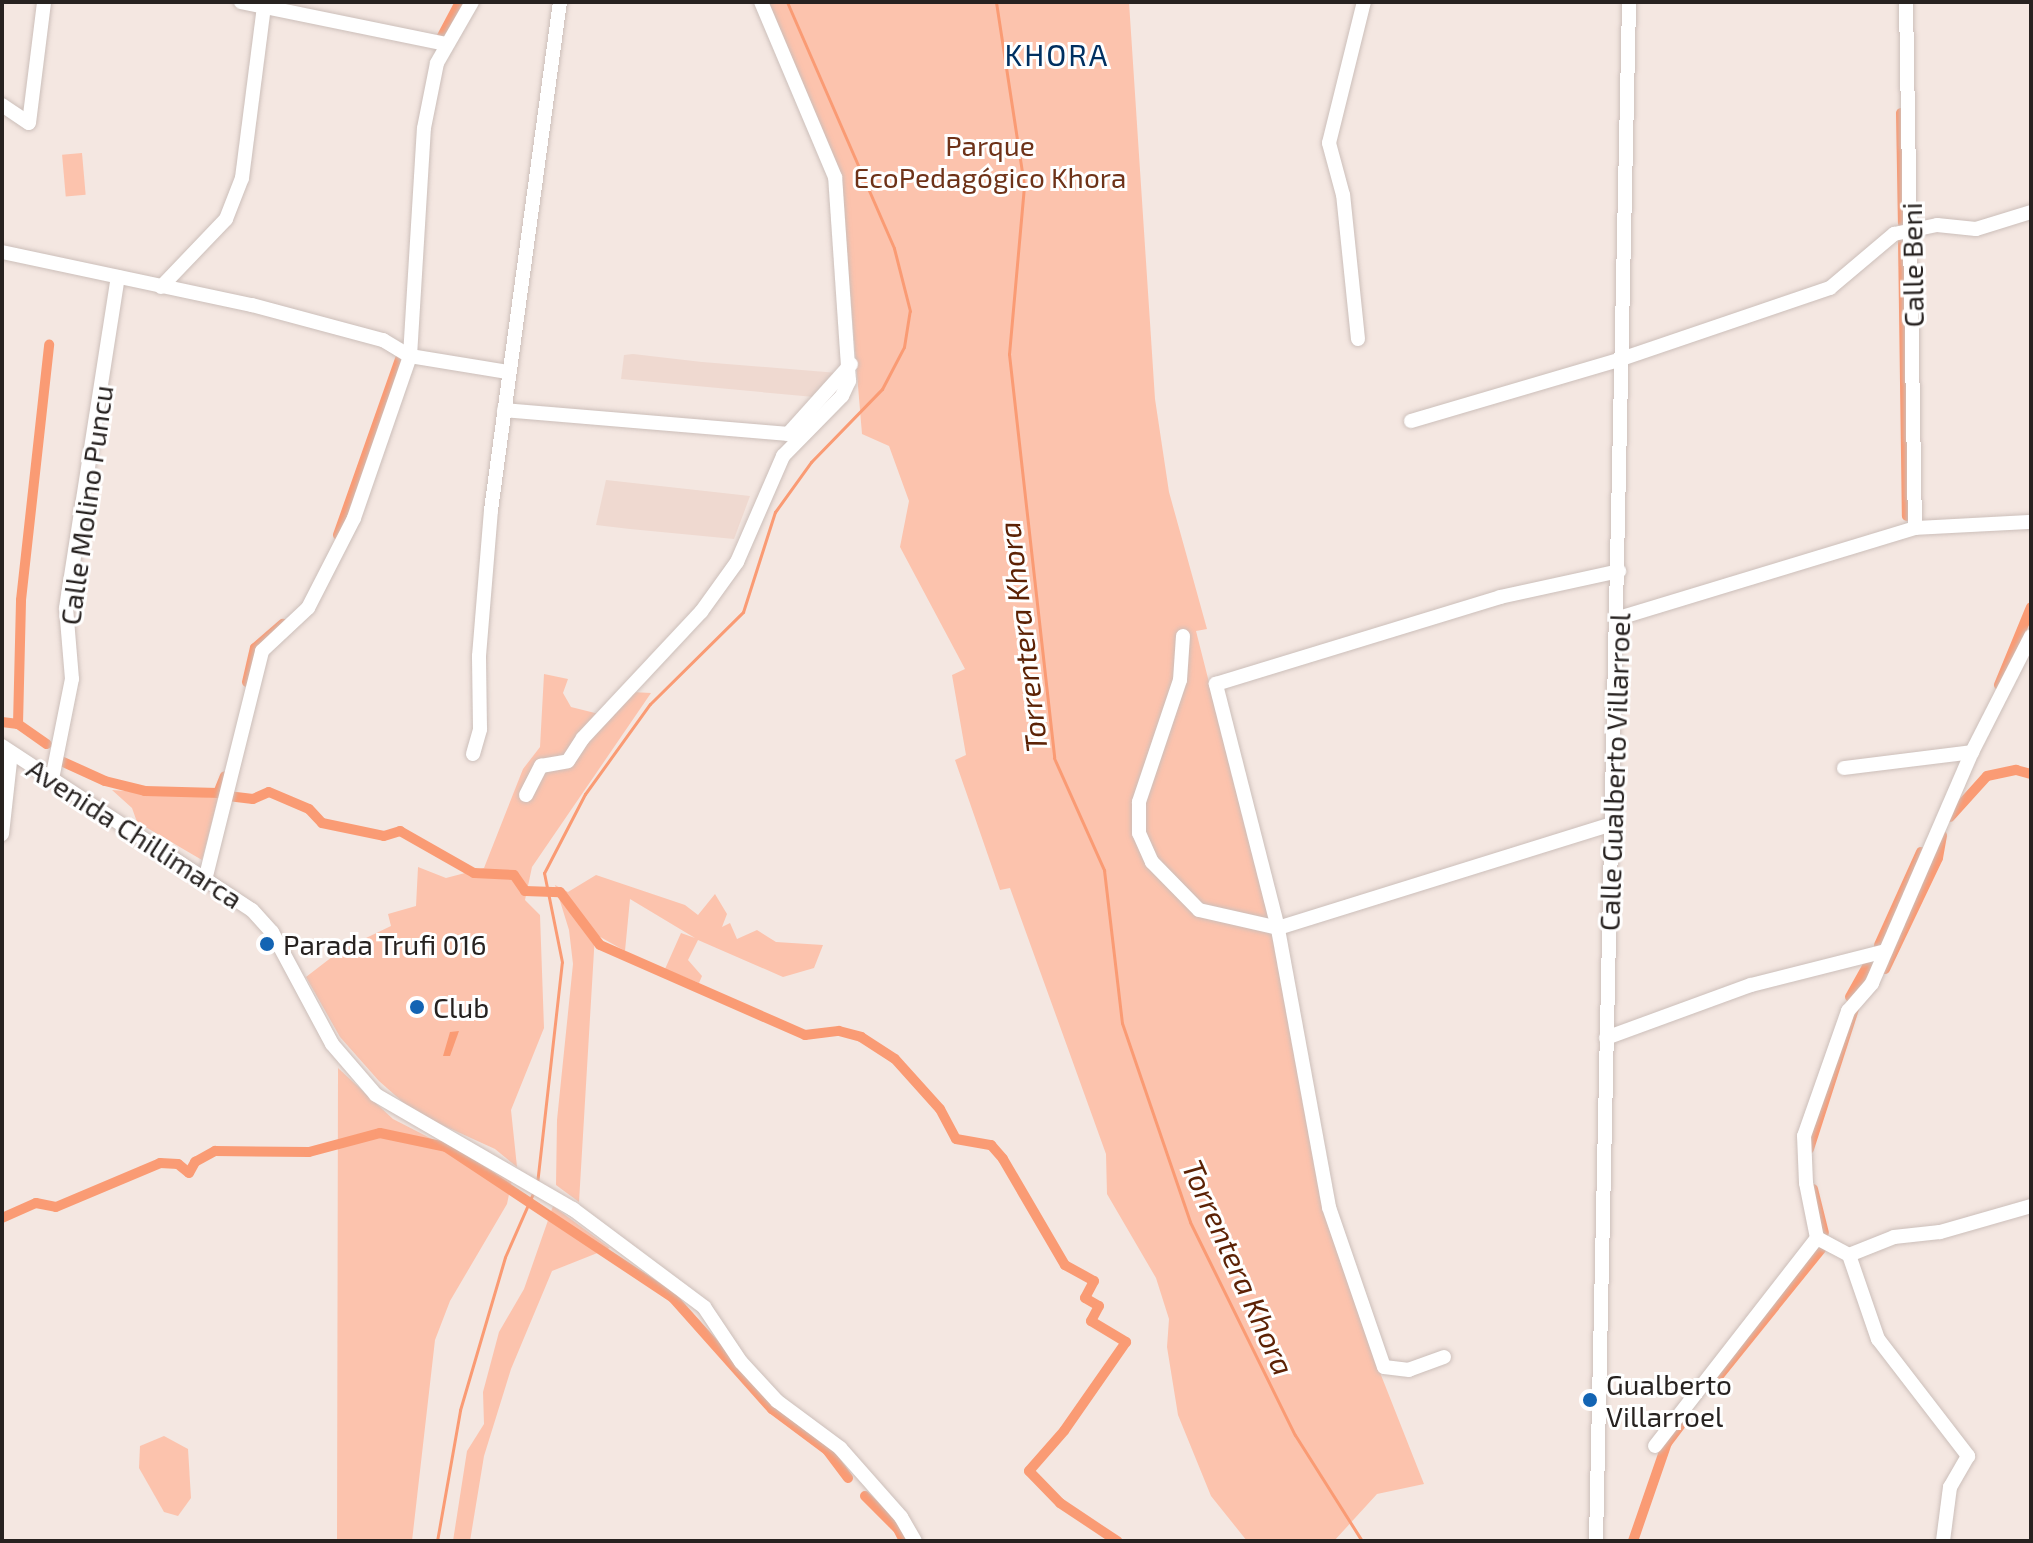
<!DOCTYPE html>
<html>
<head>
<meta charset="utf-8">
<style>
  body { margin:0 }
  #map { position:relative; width:2033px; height:1543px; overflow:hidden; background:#f4e7e1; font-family:"Exo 2",sans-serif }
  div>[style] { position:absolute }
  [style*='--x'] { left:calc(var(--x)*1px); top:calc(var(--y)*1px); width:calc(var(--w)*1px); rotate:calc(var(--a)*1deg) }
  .built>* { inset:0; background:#efd9d0 }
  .green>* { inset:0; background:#fcc3ad; transform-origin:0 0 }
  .water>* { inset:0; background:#fa9b74 }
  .stream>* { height:3px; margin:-1.5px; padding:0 1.5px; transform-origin:1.5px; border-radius:1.5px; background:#fa9b74 }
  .canal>* { height:10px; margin:-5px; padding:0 5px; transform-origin:5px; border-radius:5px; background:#fa9b74 }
  .roads { filter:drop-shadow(0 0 2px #ccbfba) drop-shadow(0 0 2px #ccbfba) }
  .minor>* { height:14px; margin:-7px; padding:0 7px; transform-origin:7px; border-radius:7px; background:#fff }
  .dots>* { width:22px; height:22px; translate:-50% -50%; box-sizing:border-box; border:4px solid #fff; border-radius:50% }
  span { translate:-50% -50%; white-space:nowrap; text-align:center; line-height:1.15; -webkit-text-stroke:6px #fff; paint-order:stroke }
  .park-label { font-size:28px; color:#6e3218 }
  .street-label { font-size:28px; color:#272220 }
  .poi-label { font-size:28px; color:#272220 }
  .left { translate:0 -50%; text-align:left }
  .neighbourhood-label { font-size:30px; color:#003061; letter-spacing:2px }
  .water-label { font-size:30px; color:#5c2205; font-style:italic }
  .frame { position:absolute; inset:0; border:4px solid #272220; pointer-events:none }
</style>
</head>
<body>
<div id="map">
  <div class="built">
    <i style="clip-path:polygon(633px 354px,702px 362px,838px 373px,814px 397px,621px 379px,624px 355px)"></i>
    <i style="clip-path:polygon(606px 480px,750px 496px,734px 539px,630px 529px,596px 525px)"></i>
  </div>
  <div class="green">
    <i style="clip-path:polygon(766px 2px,1129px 2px,1155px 399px,1169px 492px,1207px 629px,1196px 631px,1270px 923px,1327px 1208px,1379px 1370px,1424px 1484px,1377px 1494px,1334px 1541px,1247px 1541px,1211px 1496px,1178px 1415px,1167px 1347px,1169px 1319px,1156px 1278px,1107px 1194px,1106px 1154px,1010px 888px,1000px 890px,955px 760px,966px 755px,952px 675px,965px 669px,900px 547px,909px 501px,889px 446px,862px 434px,841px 182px)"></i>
    <i style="left:82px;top:153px;width:42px;height:20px;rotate:85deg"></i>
    <i style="clip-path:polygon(544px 674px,568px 679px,563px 693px,571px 707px,611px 717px,632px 692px,651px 693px,532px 867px,525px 900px,540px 915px,544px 1028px,511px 1110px,517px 1167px,495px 1149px,414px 1112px,379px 1081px,340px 1037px,306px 977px,341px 950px,391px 926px,388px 914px,416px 906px,418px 867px,446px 878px,484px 868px,523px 769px,540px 747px)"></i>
    <i style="clip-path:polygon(112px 790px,218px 798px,202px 860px,137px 822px,132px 808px)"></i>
    <i style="clip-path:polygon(596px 875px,685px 905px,698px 915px,715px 894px,727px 914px,722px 927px,730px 923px,737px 939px,757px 930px,776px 942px,823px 945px,814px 968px,783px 977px,698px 940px,688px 960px,702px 976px,699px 983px,665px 969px,681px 933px,695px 938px,630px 899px,625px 951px,595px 934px,579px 1202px,556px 1185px,557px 1120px,573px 964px,569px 930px,555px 885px,568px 892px)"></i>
    <i style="clip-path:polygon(338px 1068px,393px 1119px,512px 1180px,507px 1204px,450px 1301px,435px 1340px,412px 1541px,337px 1541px)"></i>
    <i style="clip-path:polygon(553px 1206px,610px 1248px,552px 1271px,511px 1369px,484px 1456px,470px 1541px,453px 1541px,467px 1451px,484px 1424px,483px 1392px,499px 1332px,524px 1289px)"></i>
    <i style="clip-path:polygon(164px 1436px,188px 1449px,191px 1498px,178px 1516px,164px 1512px,139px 1468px,140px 1446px)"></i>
  </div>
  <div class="water">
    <i style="clip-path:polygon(459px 1031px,450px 1056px,443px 1056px,450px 1032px)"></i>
  </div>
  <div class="stream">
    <i style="--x:996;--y:2;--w:186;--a:81.3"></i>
    <i style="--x:1024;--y:186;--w:169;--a:95.1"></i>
    <i style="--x:1009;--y:354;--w:406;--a:83.6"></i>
    <i style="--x:1054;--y:758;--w:123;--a:65.9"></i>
    <i style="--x:1104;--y:870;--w:154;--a:83.3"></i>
    <i style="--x:1122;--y:1023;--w:210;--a:71.1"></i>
    <i style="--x:1190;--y:1222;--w:237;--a:63.8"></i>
    <i style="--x:1295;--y:1435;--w:125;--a:57.7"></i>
    <i style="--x:537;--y:1184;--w:223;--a:-83.6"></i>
    <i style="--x:562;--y:962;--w:91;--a:-101.4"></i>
    <i style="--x:544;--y:873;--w:89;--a:-62.6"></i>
    <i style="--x:585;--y:794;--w:111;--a:-54.2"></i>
    <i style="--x:650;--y:704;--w:131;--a:-44.7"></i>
    <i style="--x:743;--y:612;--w:105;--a:-72.3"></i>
    <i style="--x:775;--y:512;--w:62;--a:-54.2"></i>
    <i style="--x:811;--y:462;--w:102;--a:-45.8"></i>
    <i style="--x:882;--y:389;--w:47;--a:-62.4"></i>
    <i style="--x:904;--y:347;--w:36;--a:-81"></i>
    <i style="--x:910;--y:311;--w:65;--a:-104.3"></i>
    <i style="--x:894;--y:248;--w:268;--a:-113.5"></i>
    <i style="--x:437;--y:1541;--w:133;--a:-80"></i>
    <i style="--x:460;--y:1410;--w:159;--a:-73.6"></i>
    <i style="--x:505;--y:1257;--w:72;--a:-66.3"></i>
  </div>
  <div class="canal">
    <i style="--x:442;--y:36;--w:38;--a:-62"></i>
    <i style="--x:1901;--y:113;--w:110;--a:89"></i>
    <i style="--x:1903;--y:239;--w:277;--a:89.2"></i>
    <i style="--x:338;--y:535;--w:187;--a:-70.6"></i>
    <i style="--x:247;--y:682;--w:35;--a:-77"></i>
    <i style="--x:255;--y:648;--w:37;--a:-41"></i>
    <i style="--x:1999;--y:685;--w:84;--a:-67.7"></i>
    <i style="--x:2;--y:722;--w:16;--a:7"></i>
    <i style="--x:18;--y:724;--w:35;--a:35"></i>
    <i style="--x:18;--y:724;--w:124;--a:-88.6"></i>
    <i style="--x:21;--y:600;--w:257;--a:-83.7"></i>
    <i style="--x:61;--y:761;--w:48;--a:24.4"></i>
    <i style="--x:105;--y:781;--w:41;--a:14"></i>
    <i style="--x:145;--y:791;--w:73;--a:1.6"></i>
    <i style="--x:218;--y:793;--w:18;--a:-68"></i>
    <i style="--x:228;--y:796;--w:25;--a:7"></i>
    <i style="--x:253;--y:799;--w:17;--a:-24"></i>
    <i style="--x:269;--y:792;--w:43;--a:23"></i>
    <i style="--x:309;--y:809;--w:19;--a:47"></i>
    <i style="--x:322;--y:823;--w:63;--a:11.8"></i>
    <i style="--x:384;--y:836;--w:17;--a:-17"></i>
    <i style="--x:400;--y:831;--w:85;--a:29.6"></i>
    <i style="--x:474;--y:873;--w:40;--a:2.9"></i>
    <i style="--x:514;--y:875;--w:19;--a:55"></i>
    <i style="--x:525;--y:891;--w:35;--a:2"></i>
    <i style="--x:560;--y:892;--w:66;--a:53"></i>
    <i style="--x:600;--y:945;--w:224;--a:23.7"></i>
    <i style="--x:805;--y:1035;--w:34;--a:-7"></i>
    <i style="--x:839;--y:1031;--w:23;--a:15"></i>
    <i style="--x:861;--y:1037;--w:40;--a:32.9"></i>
    <i style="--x:895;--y:1059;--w:67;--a:48"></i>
    <i style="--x:940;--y:1109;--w:34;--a:62"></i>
    <i style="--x:956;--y:1139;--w:36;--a:10"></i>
    <i style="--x:991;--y:1145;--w:18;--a:49"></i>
    <i style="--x:1003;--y:1159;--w:123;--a:59.7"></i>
    <i style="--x:1065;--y:1265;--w:33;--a:29"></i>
    <i style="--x:1094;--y:1281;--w:19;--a:118"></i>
    <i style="--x:1085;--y:1298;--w:16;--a:30"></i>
    <i style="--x:1099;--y:1306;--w:17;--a:118"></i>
    <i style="--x:1091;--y:1321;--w:41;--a:31"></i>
    <i style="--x:1126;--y:1342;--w:108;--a:124.9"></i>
    <i style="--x:1064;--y:1431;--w:53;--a:131.2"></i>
    <i style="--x:1029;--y:1471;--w:45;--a:45.9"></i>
    <i style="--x:1060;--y:1503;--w:69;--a:33.7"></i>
    <i style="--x:1950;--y:817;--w:55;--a:-47.9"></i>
    <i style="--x:1987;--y:776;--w:30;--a:-12"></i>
    <i style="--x:2016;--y:770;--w:16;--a:15"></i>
    <i style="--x:1879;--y:945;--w:102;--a:-65.7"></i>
    <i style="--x:1885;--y:969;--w:123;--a:-64.5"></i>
    <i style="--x:1938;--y:858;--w:23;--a:-80"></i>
    <i style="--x:1850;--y:997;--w:49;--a:-60.8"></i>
    <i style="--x:1809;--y:1149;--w:147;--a:-72.2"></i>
    <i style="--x:1813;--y:1189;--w:45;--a:76"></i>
    <i style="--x:2;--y:1218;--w:37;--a:-24"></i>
    <i style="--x:36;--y:1203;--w:20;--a:11"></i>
    <i style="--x:56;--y:1207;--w:113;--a:-22.9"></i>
    <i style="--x:160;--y:1163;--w:18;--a:3"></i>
    <i style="--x:178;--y:1164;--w:14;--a:39"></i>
    <i style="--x:189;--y:1173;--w:13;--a:-61"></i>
    <i style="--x:195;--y:1162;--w:23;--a:-29"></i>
    <i style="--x:215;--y:1151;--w:94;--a:0.6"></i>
    <i style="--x:309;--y:1152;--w:73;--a:-15"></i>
    <i style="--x:380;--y:1133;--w:67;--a:12"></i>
    <i style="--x:446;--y:1147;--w:273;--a:33.6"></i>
    <i style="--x:673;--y:1298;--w:149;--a:48.3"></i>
    <i style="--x:772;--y:1409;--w:69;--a:36.7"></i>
    <i style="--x:827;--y:1450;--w:35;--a:53"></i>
    <i style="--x:1717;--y:1378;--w:166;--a:-51.1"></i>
    <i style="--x:865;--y:1496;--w:47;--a:45"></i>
    <i style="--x:898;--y:1529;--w:13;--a:63"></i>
    <i style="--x:1633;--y:1541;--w:104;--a:-70.9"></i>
    <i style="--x:1667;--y:1443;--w:30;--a:-53"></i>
  </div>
  <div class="roads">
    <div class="minor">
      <i style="--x:241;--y:2;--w:208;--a:11.6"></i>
      <i style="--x:1906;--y:2;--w:526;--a:89.02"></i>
      <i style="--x:2;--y:105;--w:32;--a:34"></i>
      <i style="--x:29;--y:123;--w:122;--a:-82.9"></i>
      <i style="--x:2;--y:252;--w:256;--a:12"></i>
      <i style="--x:252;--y:305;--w:136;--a:15"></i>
      <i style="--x:383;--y:340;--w:31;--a:31"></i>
      <i style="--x:410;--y:356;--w:99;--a:9.3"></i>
      <i style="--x:161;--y:287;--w:94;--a:-46.3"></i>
      <i style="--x:226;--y:219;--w:44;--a:-68.7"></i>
      <i style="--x:242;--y:178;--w:172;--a:-82.7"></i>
      <i style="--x:1358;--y:339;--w:145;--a:-95.9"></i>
      <i style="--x:1343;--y:195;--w:54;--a:-105.1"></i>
      <i style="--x:1329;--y:143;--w:145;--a:-76.1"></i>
      <i style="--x:504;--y:410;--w:285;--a:4.8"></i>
      <i style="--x:788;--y:434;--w:94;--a:-48"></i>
      <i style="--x:1411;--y:421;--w:219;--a:-16.4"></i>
      <i style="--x:1621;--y:359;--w:221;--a:-18.8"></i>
      <i style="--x:1830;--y:288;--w:84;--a:-40.2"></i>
      <i style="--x:1894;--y:234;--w:44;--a:-11.8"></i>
      <i style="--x:1937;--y:225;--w:39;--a:6"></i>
      <i style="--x:1976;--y:229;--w:58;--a:-17.2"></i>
      <i style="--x:1619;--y:618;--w:309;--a:-16.9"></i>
      <i style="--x:1915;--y:528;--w:116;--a:-3"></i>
      <i style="--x:1183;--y:636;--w:44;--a:93.9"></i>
      <i style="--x:1180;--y:680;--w:129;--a:108.6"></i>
      <i style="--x:1139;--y:802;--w:31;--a:90"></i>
      <i style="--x:1139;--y:833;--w:32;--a:66"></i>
      <i style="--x:1152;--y:862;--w:67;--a:45.6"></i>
      <i style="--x:1199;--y:910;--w:81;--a:12.8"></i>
      <i style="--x:1278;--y:928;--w:349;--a:-17.3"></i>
      <i style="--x:2;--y:746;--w:299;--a:33.3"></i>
      <i style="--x:252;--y:910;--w:30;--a:48"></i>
      <i style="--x:272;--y:932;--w:127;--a:61.8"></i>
      <i style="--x:332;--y:1044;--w:67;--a:49.2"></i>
      <i style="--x:376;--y:1095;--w:228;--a:30.1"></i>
      <i style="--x:573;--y:1209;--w:164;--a:36.8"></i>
      <i style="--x:704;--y:1307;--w:66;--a:56.1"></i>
      <i style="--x:741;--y:1362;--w:53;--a:47.3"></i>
      <i style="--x:777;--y:1401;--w:79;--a:36.7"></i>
      <i style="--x:840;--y:1448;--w:92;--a:48.5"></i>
      <i style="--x:901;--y:1517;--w:28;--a:60"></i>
      <i style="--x:473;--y:754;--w:26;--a:-74"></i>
      <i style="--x:480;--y:729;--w:73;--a:-90.8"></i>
      <i style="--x:479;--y:656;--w:146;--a:-85.3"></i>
      <i style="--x:491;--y:510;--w:513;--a:-82.27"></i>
      <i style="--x:1844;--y:768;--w:129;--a:-7.1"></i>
      <i style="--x:52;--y:779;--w:102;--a:-78.7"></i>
      <i style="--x:72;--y:679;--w:71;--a:-94.8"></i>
      <i style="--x:66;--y:608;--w:335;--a:-81.1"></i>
      <i style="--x:526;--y:795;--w:33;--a:-63"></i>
      <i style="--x:541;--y:766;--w:27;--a:-10"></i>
      <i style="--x:568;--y:761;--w:27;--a:-57"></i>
      <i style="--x:583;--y:738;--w:173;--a:-46.9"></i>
      <i style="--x:701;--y:612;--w:62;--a:-54.2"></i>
      <i style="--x:737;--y:562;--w:116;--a:-66.5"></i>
      <i style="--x:783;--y:456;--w:84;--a:-45.5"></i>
      <i style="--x:842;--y:396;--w:17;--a:-65"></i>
      <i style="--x:849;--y:381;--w:204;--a:-93.9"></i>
      <i style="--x:835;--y:177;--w:190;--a:-112.9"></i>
      <i style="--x:2;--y:834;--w:82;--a:-83.7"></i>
      <i style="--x:206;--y:876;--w:232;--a:-76"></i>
      <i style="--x:262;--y:651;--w:63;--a:-43.1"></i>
      <i style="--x:308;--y:608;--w:101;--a:-62.9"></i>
      <i style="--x:354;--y:518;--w:171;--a:-70.9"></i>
      <i style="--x:410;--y:356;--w:228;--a:-86.5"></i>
      <i style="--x:424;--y:128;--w:66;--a:-78.7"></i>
      <i style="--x:437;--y:63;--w:70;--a:-60.2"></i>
      <i style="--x:1606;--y:1038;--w:154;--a:-20.1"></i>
      <i style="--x:1751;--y:985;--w:138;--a:-14.2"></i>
      <i style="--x:1817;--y:1238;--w:36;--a:28"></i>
      <i style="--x:1849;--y:1255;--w:89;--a:71"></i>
      <i style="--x:1878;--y:1339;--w:148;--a:52.4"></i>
      <i style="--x:1968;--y:1456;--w:36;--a:120"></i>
      <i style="--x:1950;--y:1487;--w:54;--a:97.4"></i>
      <i style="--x:1849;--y:1255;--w:48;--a:-21.8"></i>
      <i style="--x:1894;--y:1237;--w:46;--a:-6.2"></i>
      <i style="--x:1940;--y:1232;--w:95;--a:-15.9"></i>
      <i style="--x:1444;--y:1357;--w:37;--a:160"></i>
      <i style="--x:1409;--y:1370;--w:25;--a:-173"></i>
      <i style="--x:1384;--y:1367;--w:169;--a:-109"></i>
      <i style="--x:1329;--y:1207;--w:284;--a:-100.4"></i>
      <i style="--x:1278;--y:928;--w:252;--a:-104.3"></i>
      <i style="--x:1216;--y:684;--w:297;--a:-17"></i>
      <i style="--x:1500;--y:597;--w:122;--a:-12.3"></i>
      <i style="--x:1655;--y:1446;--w:264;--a:-52.1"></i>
      <i style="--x:1817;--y:1238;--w:56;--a:-101.3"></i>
      <i style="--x:1806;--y:1183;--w:47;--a:-92.4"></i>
      <i style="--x:1804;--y:1136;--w:133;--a:-70.6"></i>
      <i style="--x:1848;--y:1011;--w:37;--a:-49"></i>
      <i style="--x:1872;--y:983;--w:252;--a:-66.6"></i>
      <i style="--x:1972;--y:752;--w:130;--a:-63"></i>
      <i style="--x:1596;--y:1541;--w:1539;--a:-88.77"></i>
    </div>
  </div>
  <div class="dots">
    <i style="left:267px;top:944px;background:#1364b3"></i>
    <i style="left:417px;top:1007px;background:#1364b3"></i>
    <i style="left:1590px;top:1400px;background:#1364b3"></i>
  </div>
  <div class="park-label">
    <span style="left:990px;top:161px">Parque<br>EcoPedagógico Khora</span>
  </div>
  <div class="street-label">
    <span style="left:1912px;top:265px;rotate:-91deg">Calle Beni</span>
    <span style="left:86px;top:505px;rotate:-82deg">Calle Molino Puncu</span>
    <span style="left:1614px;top:772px;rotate:-88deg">Calle Gualberto Villarroel</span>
    <span style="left:135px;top:833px;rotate:33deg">Avenida Chillimarca</span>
  </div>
  <div class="poi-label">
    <span class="left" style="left:283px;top:944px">Parada Trufi 016</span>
    <span class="left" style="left:433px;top:1007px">Club</span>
    <span class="left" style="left:1606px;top:1400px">Gualberto<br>Villarroel</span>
  </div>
  <div class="neighbourhood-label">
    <span style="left:1057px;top:54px">KHORA</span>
  </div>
  <div class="water-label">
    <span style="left:1022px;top:637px;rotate:-97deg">Torrentera Khora</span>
    <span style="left:1239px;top:1267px;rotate:66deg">Torrentera Khora</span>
  </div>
  <div class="frame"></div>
</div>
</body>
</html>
